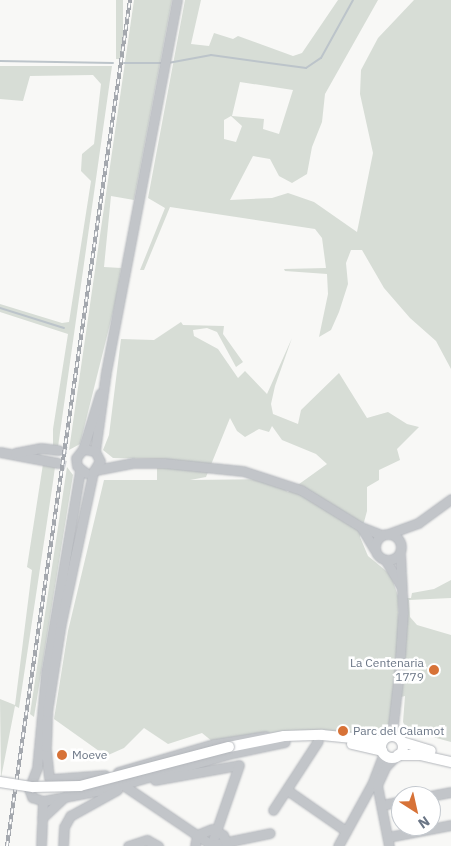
<!DOCTYPE html>
<html>
<head>
<meta charset="utf-8">
<style>
  body { margin:0 }
  #map { position:relative; width:451px; height:846px; overflow:hidden; background:#f8f8f6; font-family:"IBM Plex Sans",sans-serif }
  div>[style] { position:absolute }
  [style*='--x'] { left:calc(var(--x)*1px); top:calc(var(--y)*1px); width:calc(var(--w)*1px); rotate:calc(var(--a)*1deg) }
  .green>* { inset:0; background:#d7ddd6; transform-origin:0 0 }
  .stream>* { height:2px; margin:-1px; padding:0 1px; transform-origin:1px; border-radius:1px; background:#bcc4ca }
  .minor-tunnel>* { height:9px; margin-top:-4.5px; transform-origin:0; background:repeating-linear-gradient(90deg,#d4d7da 0 9px,transparent 0 13.5px) }
  .roads { filter:drop-shadow(0 0 1px #b4b7bc) drop-shadow(0 0 1px #b4b7bc) }
  .minor>* { height:9px; margin:-4.5px; padding:0 4.5px; transform-origin:4.5px; border-radius:4.5px; background:#c2c5c9 }
  .minor>.ring { margin:-4.5px; padding:0; box-sizing:content-box; background:none; border:9px solid #c2c5c9; border-radius:50% }
  .major>* { height:10px; margin:-5px; padding:0 5px; transform-origin:5px; border-radius:5px; background:#fff }
  .major>.ring { margin:-5px; padding:0; box-sizing:content-box; background:none; border:10px solid #fff; border-radius:50% }
  .rail>* { height:4px; margin-top:-2px; transform-origin:0; background:repeating-linear-gradient(90deg,#fff 0 5.5px,#a4a8ae 0 11px); box-sizing:border-box; border-block:1px solid #a4a8ae }
  .bridges { filter:drop-shadow(0 0 1px #b4b7bc) drop-shadow(0 0 1px #b4b7bc) }
  .major-bridge>* { height:10px; margin:-5px; padding:0 5px; transform-origin:5px; border-radius:5px; background:#fff }
  .dots>* { width:14px; height:14px; translate:-50% -50%; box-sizing:border-box; border:2px solid #fff; border-radius:50% }
  span { translate:-50% -50%; white-space:nowrap; text-align:center; line-height:1.15; -webkit-text-stroke:5px #fff; paint-order:stroke }
  .poi-label { font-size:12px; color:#6a7585 }
  .right { translate:-100% -50%; text-align:right }
  .left { translate:0 -50%; text-align:left }
  .north { position:absolute; left:391px; top:786px; width:50px; height:50px; box-sizing:border-box; background:#fff; border:1px solid #c3c8ce; border-radius:50%; rotate:145deg; font-size:14px; font-weight:700; line-height:20px; text-align:center; color:#6a7585 }
  .north::after { content:''; display:block; margin:auto; width:18px; height:22px; background:#d77237; clip-path:polygon(50% 0,100% 100%,50% 72%,0 100%) }
</style>
</head>
<body>
<div id="map">
  <div class="green">
    <i style="left:116px;top:0;width:7px;height:59px"></i>
    <i style="clip-path:polygon(134px 0,172px 0,134px 200px,111px 196px,104px 267px,121px 268px,116px 300px,80px 444px,69px 450px)"></i>
    <i style="clip-path:polygon(evenodd,185px 0,201px 0,191px 44px,209px 46px,214px 33px,233px 39px,238px 36px,293px 56px,302px 53px,338px 0,378px 0,325px 94px,322px 122px,312px 147px,307px 174px,292px 183px,279px 176px,270px 159px,253px 156px,230px 200px,272px 198px,288px 193px,314px 202px,357px 232px,373px 153px,360px 94px,361px 70px,378px 38px,414px 0,451px 0,451px 369px,436px 341px,410px 318px,384px 288px,362px 250px,351px 250px,346px 263px,348px 284px,339px 312px,331px 330px,319px 337px,328px 294px,327px 274px,285px 271px,284px 269px,326px 268px,322px 238px,315px 229px,170px 207px,144px 270px,140px 270px,165px 208px,148px 198px,185px 0,240px 82px,293px 90px,279px 134px,263px 129px,264px 119px,232px 116px,240px 82px,185px 0,231px 116px,242px 126px,236px 142px,224px 139px,224px 120px,231px 116px)"></i>
    <i style="clip-path:polygon(0 66px,112px 66px,58px 447px,53px 446px,53px 429px,68px 334px,0 312px,0 304px,62px 323px,69px 322px,91px 181px,81px 171px,82px 154px,94px 144px,101px 84px,93px 75px,30px 76px,23px 101px,0 99px)"></i>
    <i style="clip-path:polygon(evenodd,181px 322px,183px 325px,224px 326px,223px 334px,243px 362px,236px 367px,217px 332px,207px 328px,193px 330px,194px 336px,218px 349px,238px 378px,245px 371px,267px 394px,292px 338px,275px 386px,271px 404px,273px 414px,298px 424px,301px 410px,339px 373px,367px 418px,388px 412px,407px 424px,419px 427px,397px 449px,400px 460px,379px 470px,379px 480px,367px 487px,367px 511px,360px 537px,368px 556px,391px 575px,398px 596px,399px 640px,391px 721px,384px 733px,290px 731px,213px 742px,202px 733px,168px 744px,144px 728px,124px 748px,106px 756px,54px 719px,68px 631px,104px 480px,157px 480px,157px 459px,113px 458px,103px 450px,109px 435px,121px 339px,154px 340px,181px 322px,230px 418px,237px 431px,245px 437px,259px 429px,269px 432px,272px 426px,282px 440px,316px 454px,327px 464px,288px 492px,272px 479px,190px 480px,206px 477px,230px 418px)"></i>
    <i style="clip-path:polygon(43px 464px,55px 467px,53px 482px,19px 708px,15px 706px,1px 778px,0 699px,15px 705px,32px 570px,27px 567px)"></i>
    <i style="clip-path:polygon(67px 467px,73px 475px,34px 717px,30px 714px)"></i>
    <i style="clip-path:polygon(451px 580px,451px 598px,409px 600px,410px 617px,417px 625px,451px 635px,451px 742px,407px 730px,403px 722px,405px 696px,401px 697px,406px 598px,411px 598px,412px 593px,434px 589px)"></i>
  </div>
  <div class="stream">
    <i style="--x:0;--y:61;--w:113;--a:1"></i>
    <i style="--x:124;--y:63;--w:37;--a:0"></i>
    <i style="--x:168;--y:63;--w:44;--a:-10.5"></i>
    <i style="--x:211;--y:55;--w:96;--a:7.8"></i>
    <i style="--x:306;--y:68;--w:18;--a:-34"></i>
    <i style="--x:321;--y:58;--w:66;--a:-61.1"></i>
    <i style="--x:0;--y:308;--w:67;--a:17.4"></i>
  </div>
  <div class="minor-tunnel">
    <i style="--x:58;--y:450;--w:12;--a:9"></i>
    <i style="--x:58;--y:463;--w:8;--a:14"></i>
  </div>
  <div class="roads">
    <div class="minor">
      <i style="--x:95;--y:451;--w:80;--a:-82.1"></i>
      <i style="--x:106;--y:372;--w:379;--a:-79.2"></i>
      <i style="--x:0;--y:452;--w:59;--a:10.7"></i>
      <i style="--x:15;--y:453;--w:26;--a:-11"></i>
      <i style="--x:41;--y:448;--w:17;--a:7"></i>
      <i style="--x:96;--y:470;--w:38;--a:-11"></i>
      <i style="--x:133;--y:463;--w:31;--a:0"></i>
      <i style="--x:164;--y:463;--w:79;--a:5.8"></i>
      <i style="--x:243;--y:471;--w:61;--a:18.1"></i>
      <i style="--x:301;--y:490;--w:70;--a:31.7"></i>
      <i style="--x:361;--y:527;--w:22;--a:21"></i>
      <i style="--x:80;--y:471;--w:205;--a:99.6"></i>
      <i style="--x:46;--y:673;--w:95;--a:95.4"></i>
      <i style="--x:37;--y:768;--w:22;--a:111"></i>
      <i style="--x:29;--y:789;--w:9;--a:69"></i>
      <i style="--x:32;--y:797;--w:12;--a:20"></i>
      <i style="--x:43;--y:801;--w:65;--a:-10.6"></i>
      <i style="--x:107;--y:789;--w:126;--a:-16.1"></i>
      <i style="--x:228;--y:754;--w:58;--a:-11.9"></i>
      <i style="--x:86;--y:473;--w:11;--a:-142"></i>
      <i style="--x:77;--y:466;--w:8;--a:-97"></i>
      <i style="--x:76;--y:458;--w:11;--a:-52"></i>
      <i style="--x:83;--y:449;--w:58;--a:-72.8"></i>
      <i style="--x:361;--y:527;--w:26;--a:59"></i>
      <i class="ring" style="left:375px;top:534px;width:17px;height:17px"></i>
      <i style="--x:388;--y:534;--w:32;--a:-20"></i>
      <i style="--x:418;--y:523;--w:41;--a:-36"></i>
      <i style="--x:386;--y:561;--w:29;--a:59"></i>
      <i style="--x:387;--y:737;--w:13;--a:-63"></i>
      <i style="--x:393;--y:725;--w:53;--a:-83.5"></i>
      <i style="--x:399;--y:672;--w:60;--a:-86.2"></i>
      <i style="--x:403;--y:612;--w:60;--a:-92.9"></i>
      <i style="--x:118;--y:772;--w:100;--a:-16.3"></i>
      <i style="--x:214;--y:744;--w:52;--a:-8.9"></i>
      <i style="--x:49;--y:778;--w:31;--a:-96"></i>
      <i style="--x:46;--y:747;--w:35;--a:-88"></i>
      <i style="--x:47;--y:712;--w:90;--a:-81.1"></i>
      <i style="--x:61;--y:623;--w:154;--a:-78"></i>
      <i style="--x:93;--y:472;--w:13;--a:-58"></i>
      <i style="--x:100;--y:461;--w:11;--a:-117"></i>
      <i style="--x:95;--y:451;--w:12;--a:-171"></i>
      <i style="--x:51;--y:779;--w:54;--a:-4.2"></i>
      <i style="--x:155;--y:780;--w:85;--a:-10.1"></i>
      <i style="--x:239;--y:765;--w:86;--a:109.1"></i>
      <i style="--x:123;--y:785;--w:109;--a:34.1"></i>
      <i style="--x:287;--y:790;--w:72;--a:34.8"></i>
      <i style="--x:430;--y:796;--w:21;--a:-11"></i>
      <i style="--x:382;--y:805;--w:19;--a:-12"></i>
      <i style="--x:273;--y:810;--w:82;--a:-56.9"></i>
      <i style="--x:42;--y:818;--w:33;--a:-43"></i>
      <i style="--x:388;--y:837;--w:64;--a:-10.8"></i>
      <i style="--x:212;--y:845;--w:59;--a:-11.7"></i>
      <i style="--x:41;--y:846;--w:45;--a:-87.5"></i>
      <i style="--x:63;--y:846;--w:19;--a:-87"></i>
      <i style="--x:64;--y:827;--w:13;--a:-61"></i>
      <i style="--x:70;--y:816;--w:54;--a:-29"></i>
      <i style="--x:128;--y:846;--w:20;--a:-18"></i>
      <i style="--x:147;--y:840;--w:13;--a:29"></i>
      <i style="--x:195;--y:846;--w:11;--a:-80"></i>
      <i style="--x:197;--y:835;--w:16;--a:-22"></i>
      <i style="--x:212;--y:829;--w:13;--a:29"></i>
      <i style="--x:223;--y:835;--w:12;--a:70"></i>
      <i style="--x:338;--y:846;--w:71;--a:-61.3"></i>
      <i style="--x:372;--y:784;--w:33;--a:-69"></i>
      <i style="--x:389;--y:846;--w:62;--a:-101.1"></i>
      <i style="--x:377;--y:785;--w:21;--a:-65"></i>
      <i style="--x:386;--y:766;--w:13;--a:-45"></i>
    </div>
    <div class="major">
      <i class="ring" style="left:381px;top:736px;width:12px;height:12px"></i>
      <i style="--x:402;--y:742;--w:30;--a:17"></i>
      <i style="--x:352;--y:744;--w:31;--a:13"></i>
      <i style="--x:229;--y:747;--w:56;--a:-11.3"></i>
      <i style="--x:284;--y:736;--w:38;--a:-2"></i>
      <i style="--x:322;--y:735;--w:61;--a:5.6"></i>
      <i style="--x:398;--y:755;--w:22;--a:0"></i>
      <i style="--x:420;--y:755;--w:32;--a:13"></i>
    </div>
  </div>
  <div class="rail">
    <i style="--x:7;--y:846;--w:855;--a:-81.73"></i>
  </div>
  <div class="bridges">
    <div class="major-bridge">
      <i style="--x:0;--y:782;--w:33;--a:9"></i>
      <i style="--x:33;--y:787;--w:47;--a:-1.2"></i>
      <i style="--x:80;--y:786;--w:154;--a:-14.7"></i>
    </div>
  </div>
  <div class="dots">
    <i style="left:434px;top:670px;background:#d77237"></i>
    <i style="left:343px;top:731px;background:#d77237"></i>
    <i style="left:62px;top:755px;background:#d77237"></i>
  </div>
  <div class="poi-label">
    <span class="right" style="left:424px;top:670px">La Centenaria<br>1779</span>
    <span class="left" style="left:353px;top:731px">Parc del Calamot</span>
    <span class="left" style="left:72px;top:755px">Moeve</span>
  </div>
  <div class="north">N</div>
</div>
</body>
</html>
